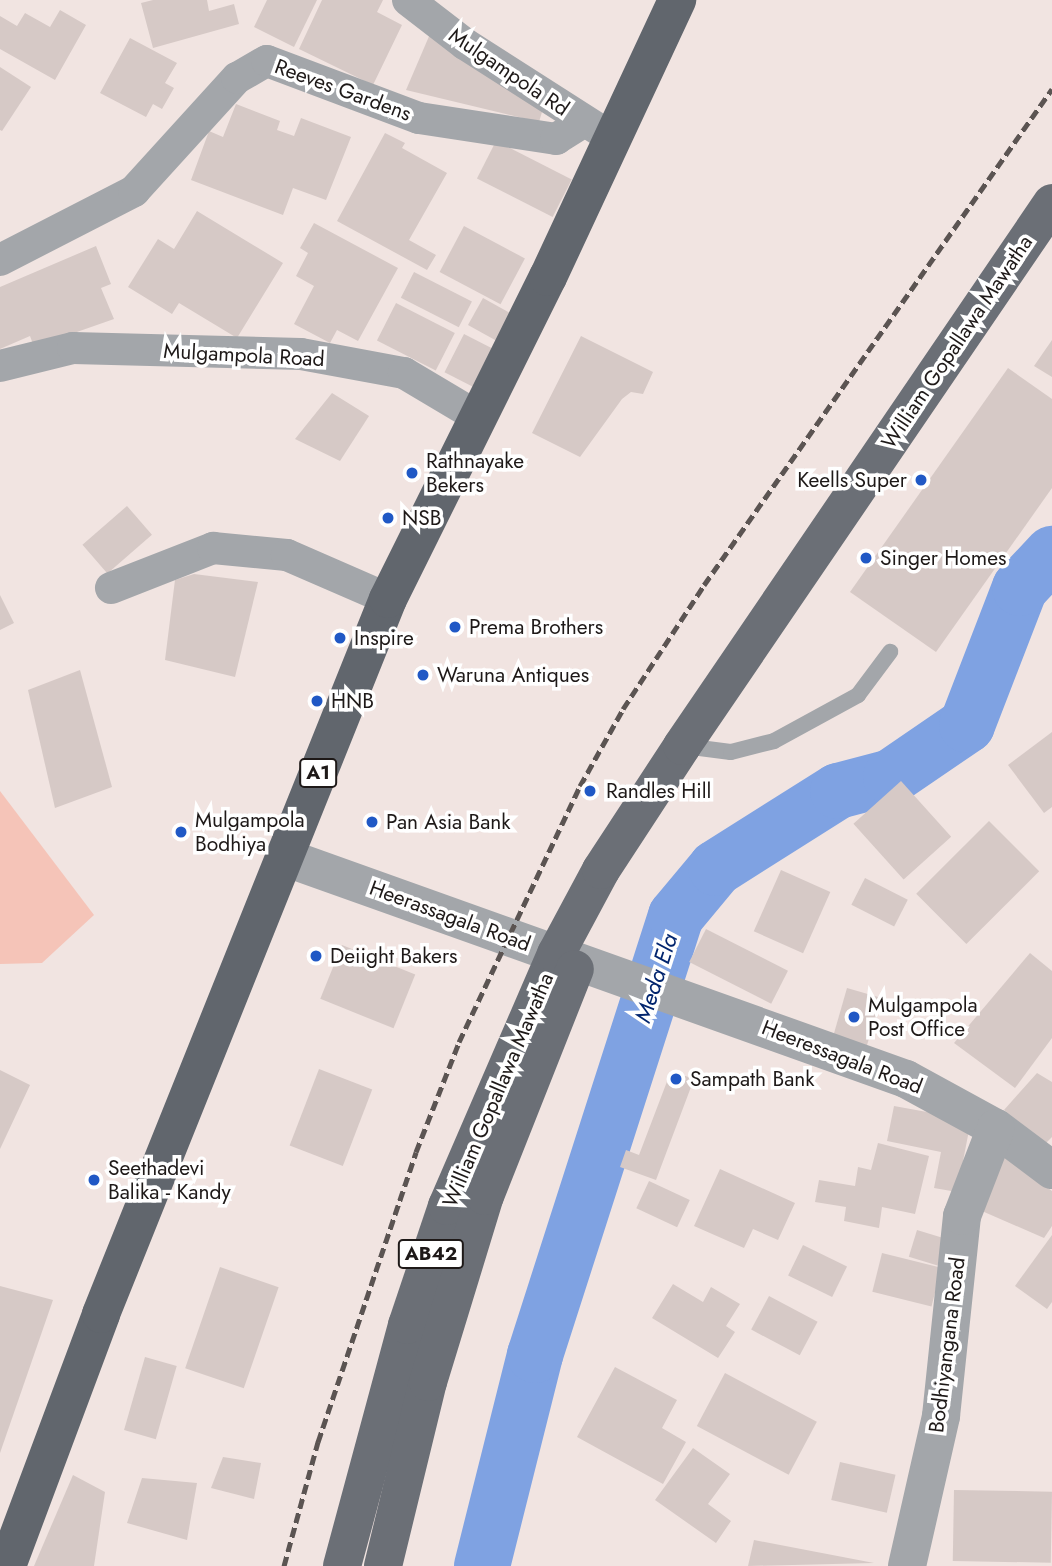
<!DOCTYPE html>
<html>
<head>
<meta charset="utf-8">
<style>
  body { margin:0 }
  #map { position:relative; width:1052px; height:1566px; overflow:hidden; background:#f1e4e1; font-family:Jost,sans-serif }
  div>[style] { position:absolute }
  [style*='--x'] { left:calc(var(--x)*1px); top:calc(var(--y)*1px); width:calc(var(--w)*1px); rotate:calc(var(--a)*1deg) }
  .green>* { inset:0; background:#f5c4b8 }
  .river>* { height:56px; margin:-28px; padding:0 28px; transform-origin:28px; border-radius:28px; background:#7fa2e2 }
  .building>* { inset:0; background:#d6c9c6; transform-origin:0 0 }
  .service>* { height:16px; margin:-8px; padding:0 8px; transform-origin:8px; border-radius:8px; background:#a3a6aa }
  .minor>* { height:32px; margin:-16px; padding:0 16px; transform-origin:16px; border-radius:16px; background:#a3a6aa }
  .tertiary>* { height:38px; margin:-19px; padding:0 19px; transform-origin:19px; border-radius:19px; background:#a3a6aa }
  .primary>* { height:38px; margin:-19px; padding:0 19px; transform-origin:19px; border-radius:19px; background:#6b6f76 }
  .trunk>* { height:38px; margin:-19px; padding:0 19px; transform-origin:19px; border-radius:19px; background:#61666d }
  .rail>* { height:5px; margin-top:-2.5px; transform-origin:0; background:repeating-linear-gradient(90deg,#5b5452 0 10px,transparent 0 15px) }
  .dots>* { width:19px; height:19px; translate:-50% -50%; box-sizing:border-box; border:4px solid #fff; border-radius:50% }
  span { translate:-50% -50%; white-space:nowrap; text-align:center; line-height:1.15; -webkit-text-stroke:7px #fff; paint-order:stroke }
  .shield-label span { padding:2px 5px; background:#fff; border:2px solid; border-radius:5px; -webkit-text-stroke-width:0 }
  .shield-label { font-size:19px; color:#1e1918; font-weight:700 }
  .street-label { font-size:21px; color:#1e1918 }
  .poi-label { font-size:21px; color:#1e1918 }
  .left { translate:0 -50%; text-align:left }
  .right { translate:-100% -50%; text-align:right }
  .water-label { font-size:23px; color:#02256e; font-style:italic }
</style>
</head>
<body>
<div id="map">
  <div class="green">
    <i style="clip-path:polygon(0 791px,94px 915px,42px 963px,0 964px)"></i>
  </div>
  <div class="river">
    <i style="--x:482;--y:1566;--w:218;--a:-75.9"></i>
    <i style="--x:535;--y:1355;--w:461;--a:-72.2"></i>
    <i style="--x:676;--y:916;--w:62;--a:-50.2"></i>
    <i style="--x:716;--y:868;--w:144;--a:-32.3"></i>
    <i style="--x:838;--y:791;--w:55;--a:-14.8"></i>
    <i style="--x:891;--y:777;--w:92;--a:-34.4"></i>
    <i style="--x:967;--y:725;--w:147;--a:-68.9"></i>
    <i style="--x:1020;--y:588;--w:47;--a:-46.7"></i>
  </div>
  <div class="building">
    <i style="clip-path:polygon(153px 0,207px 0,209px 11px,234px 4px,239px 24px,153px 48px,141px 3px)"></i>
    <i style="clip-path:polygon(267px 0,317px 0,294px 47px,254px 27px)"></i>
    <i style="clip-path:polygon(322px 0,383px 0,377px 12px,402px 25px,373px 85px,299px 49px)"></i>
    <i style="clip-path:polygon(60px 10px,86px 25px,55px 80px,0 49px,0 16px,17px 26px,25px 13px,50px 27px)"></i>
    <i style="clip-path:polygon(430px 34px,545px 102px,539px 122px,406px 90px)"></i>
    <i style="clip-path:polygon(130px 38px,177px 63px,165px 83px,174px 88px,162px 109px,153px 104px,146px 117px,100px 93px)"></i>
    <i style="clip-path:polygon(0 67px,31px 87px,2px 131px,0 130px)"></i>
    <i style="clip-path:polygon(236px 104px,280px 121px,277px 130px,294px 136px,301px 118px,351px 137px,326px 200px,293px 188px,283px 215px,191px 180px,209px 131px,223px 137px)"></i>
    <i style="clip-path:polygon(385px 133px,405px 143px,402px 148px,447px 173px,409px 240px,436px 255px,427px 270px,337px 221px)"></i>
    <i style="left:496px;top:141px;width:85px;height:42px;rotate:27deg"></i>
    <i style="clip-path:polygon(197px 211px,283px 263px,237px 338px,179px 303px,172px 314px,128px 287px,158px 239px,174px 249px)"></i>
    <i style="clip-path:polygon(314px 223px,398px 268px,358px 341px,337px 330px,330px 343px,294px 324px,314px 286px,296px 276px,308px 253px,300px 248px)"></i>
    <i style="left:464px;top:226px;width:69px;height:52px;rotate:28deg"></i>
    <i style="clip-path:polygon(96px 246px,111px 284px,101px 288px,114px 319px,34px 347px,30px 336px,0 349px,0 287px)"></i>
    <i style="left:414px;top:272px;width:65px;height:29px;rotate:27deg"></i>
    <i style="left:483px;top:298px;width:33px;height:31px;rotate:29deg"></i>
    <i style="left:396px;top:303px;width:66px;height:42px;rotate:27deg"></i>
    <i style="left:464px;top:334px;width:33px;height:43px;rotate:27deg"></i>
    <i style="clip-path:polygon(581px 336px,653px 372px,643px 394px,631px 392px,622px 399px,580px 457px,532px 433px)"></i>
    <i style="clip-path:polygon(1052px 340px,1052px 377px,1034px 366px)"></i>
    <i style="clip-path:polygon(1008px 368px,1052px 399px,1052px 488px,936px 652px,850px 592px)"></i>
    <i style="clip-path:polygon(332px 393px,369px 416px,340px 461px,295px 439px)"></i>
    <i style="left:127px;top:506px;width:38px;height:59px;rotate:49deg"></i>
    <i style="clip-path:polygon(194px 574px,258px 582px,235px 677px,165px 660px,175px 580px)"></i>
    <i style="clip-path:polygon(0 595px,14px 623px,0 630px)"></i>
    <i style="clip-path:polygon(80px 670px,112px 787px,55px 808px,28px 690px)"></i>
    <i style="clip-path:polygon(1052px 732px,1052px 807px,1044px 813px,1008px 765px)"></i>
    <i style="left:901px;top:781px;width:75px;height:64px;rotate:48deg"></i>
    <i style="left:989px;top:821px;width:71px;height:103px;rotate:45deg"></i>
    <i style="left:781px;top:870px;width:54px;height:67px;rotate:24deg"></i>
    <i style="left:865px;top:878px;width:48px;height:30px;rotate:27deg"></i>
    <i style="left:706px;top:929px;width:92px;height:37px;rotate:27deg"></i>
    <i style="left:342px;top:945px;width:79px;height:58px;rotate:22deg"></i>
    <i style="clip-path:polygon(1030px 953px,1052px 971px,1052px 1038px,1015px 1088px,954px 1043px)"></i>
    <i style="left:847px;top:988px;width:35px;height:51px;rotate:16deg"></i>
    <i style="left:319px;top:1069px;width:57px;height:82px;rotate:21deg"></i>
    <i style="clip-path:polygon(0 1070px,30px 1085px,0 1149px)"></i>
    <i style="clip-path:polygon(671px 1071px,694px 1079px,656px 1180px,620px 1167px,626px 1150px,639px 1155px)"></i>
    <i style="clip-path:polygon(1037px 1073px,1052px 1082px,1052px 1137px,1044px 1145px,1004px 1110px)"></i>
    <i style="clip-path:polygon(894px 1106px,971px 1120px,957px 1192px,934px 1188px,941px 1152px,887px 1141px)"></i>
    <i style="clip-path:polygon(878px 1143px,929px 1156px,915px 1214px,882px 1207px,879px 1228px,844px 1221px,846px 1207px,815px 1202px,819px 1180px,855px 1186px,858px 1167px,871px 1170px)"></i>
    <i style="clip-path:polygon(1003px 1155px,1052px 1191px,1052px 1226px,1044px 1238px,975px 1208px)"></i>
    <i style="clip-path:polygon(720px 1169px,795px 1203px,778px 1240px,753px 1229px,744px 1248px,694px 1226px)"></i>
    <i style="left:649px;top:1181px;width:45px;height:30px;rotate:25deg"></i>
    <i style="left:917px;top:1230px;width:30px;height:28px;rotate:17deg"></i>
    <i style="clip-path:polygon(1052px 1235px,1052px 1302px,1047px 1309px,1015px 1286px)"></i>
    <i style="left:803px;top:1245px;width:49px;height:34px;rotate:26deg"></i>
    <i style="left:882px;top:1253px;width:61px;height:40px;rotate:14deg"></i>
    <i style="left:220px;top:1267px;width:62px;height:107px;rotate:19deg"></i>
    <i style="clip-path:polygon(673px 1284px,703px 1302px,711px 1287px,740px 1304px,726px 1326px,735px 1332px,718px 1358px,652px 1318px)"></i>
    <i style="clip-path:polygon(0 1286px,53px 1300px,0 1453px)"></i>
    <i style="left:769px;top:1296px;width:55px;height:38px;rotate:28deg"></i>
    <i style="left:145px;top:1357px;width:33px;height:76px;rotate:16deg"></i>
    <i style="clip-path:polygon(615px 1367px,677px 1400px,662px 1428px,686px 1442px,663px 1484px,577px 1437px)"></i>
    <i style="left:725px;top:1373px;width:104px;height:60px;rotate:28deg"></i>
    <i style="clip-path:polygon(693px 1448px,730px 1474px,708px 1504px,731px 1521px,716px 1543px,655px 1500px)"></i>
    <i style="clip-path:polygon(223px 1457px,261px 1463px,254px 1499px,211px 1488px)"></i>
    <i style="left:840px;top:1462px;width:57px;height:39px;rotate:13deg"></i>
    <i style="clip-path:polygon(73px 1475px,105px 1492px,94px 1566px,34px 1566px)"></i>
    <i style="clip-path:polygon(142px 1478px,197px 1483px,187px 1540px,127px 1523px)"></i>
    <i style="left:954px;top:1490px;width:98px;height:71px;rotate:1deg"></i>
    <i style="clip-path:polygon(754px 1540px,874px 1563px,748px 1566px)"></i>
  </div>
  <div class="service">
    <i style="--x:684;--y:746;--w:47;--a:7.3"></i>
    <i style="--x:731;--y:752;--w:44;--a:-14.3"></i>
    <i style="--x:774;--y:741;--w:96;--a:-28.7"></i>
    <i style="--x:858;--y:695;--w:54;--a:-53.3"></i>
  </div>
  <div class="minor">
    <i style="--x:408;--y:0;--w:72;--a:37.7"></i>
    <i style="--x:465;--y:44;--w:161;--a:32.6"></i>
    <i style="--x:0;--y:260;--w:151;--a:-27.2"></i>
    <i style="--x:134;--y:191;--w:153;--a:-47.7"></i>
    <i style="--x:237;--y:78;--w:34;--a:-30"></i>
    <i style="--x:267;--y:61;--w:162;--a:20.6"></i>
    <i style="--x:419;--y:118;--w:139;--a:8.7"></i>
    <i style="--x:556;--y:139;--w:32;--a:-32"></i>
    <i style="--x:0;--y:366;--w:75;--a:-13.9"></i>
    <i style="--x:73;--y:348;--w:228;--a:1.5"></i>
    <i style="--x:301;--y:354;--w:105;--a:10.5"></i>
    <i style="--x:404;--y:373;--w:86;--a:30.7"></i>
    <i style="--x:111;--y:588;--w:110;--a:-21.4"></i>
    <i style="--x:213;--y:548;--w:74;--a:5.4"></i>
    <i style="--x:287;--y:555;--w:110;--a:23.5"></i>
  </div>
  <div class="tertiary">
    <i style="--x:284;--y:857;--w:660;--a:19.64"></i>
    <i style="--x:906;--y:1079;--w:102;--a:28.6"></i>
    <i style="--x:996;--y:1128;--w:70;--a:36.9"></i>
    <i style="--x:907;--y:1566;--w:154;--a:-77.2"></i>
    <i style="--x:941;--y:1416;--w:201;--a:-84"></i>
    <i style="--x:962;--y:1216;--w:94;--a:-68.9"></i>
  </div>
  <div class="primary">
    <i style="--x:342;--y:1566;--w:250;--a:-74.9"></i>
    <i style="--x:407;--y:1325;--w:126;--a:-71.4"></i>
    <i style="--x:447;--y:1206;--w:275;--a:-66.6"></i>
    <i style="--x:556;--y:954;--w:95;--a:-61.8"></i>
    <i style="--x:601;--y:870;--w:148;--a:-56.8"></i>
    <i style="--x:682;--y:746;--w:657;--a:-55.73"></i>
    <i style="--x:383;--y:1566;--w:189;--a:-76.3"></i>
    <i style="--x:428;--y:1382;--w:195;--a:-73"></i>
    <i style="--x:485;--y:1196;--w:244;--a:-68.4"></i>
  </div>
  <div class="trunk">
    <i style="--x:7;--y:1566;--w:269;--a:-69.5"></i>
    <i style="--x:101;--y:1314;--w:770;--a:-68.13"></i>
    <i style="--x:388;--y:599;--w:360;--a:-63.6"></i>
    <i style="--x:548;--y:277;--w:306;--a:-65"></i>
  </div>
  <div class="rail">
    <i style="--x:284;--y:1566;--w:129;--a:-74.7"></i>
    <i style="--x:318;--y:1442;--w:306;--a:-71.3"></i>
    <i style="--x:416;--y:1152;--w:118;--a:-68.6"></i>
    <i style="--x:459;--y:1042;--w:283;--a:-64.7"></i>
    <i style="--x:580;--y:786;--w:88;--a:-60.8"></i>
    <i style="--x:623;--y:709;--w:148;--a:-56.8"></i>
    <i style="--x:704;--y:585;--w:606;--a:-54.95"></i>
  </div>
  <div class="dots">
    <i style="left:412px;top:473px;background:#2058c5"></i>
    <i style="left:921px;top:480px;background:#2058c5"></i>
    <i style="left:388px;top:518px;background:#2058c5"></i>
    <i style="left:866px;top:558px;background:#2058c5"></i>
    <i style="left:455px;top:627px;background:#2058c5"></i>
    <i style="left:340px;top:638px;background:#2058c5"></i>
    <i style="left:423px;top:675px;background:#2058c5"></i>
    <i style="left:317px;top:701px;background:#2058c5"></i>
    <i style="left:590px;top:791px;background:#2058c5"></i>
    <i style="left:372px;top:822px;background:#2058c5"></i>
    <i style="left:181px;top:832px;background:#2058c5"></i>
    <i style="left:316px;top:956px;background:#2058c5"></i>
    <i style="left:854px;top:1017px;background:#2058c5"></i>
    <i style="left:676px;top:1079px;background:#2058c5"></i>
    <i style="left:94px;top:1180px;background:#2058c5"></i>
  </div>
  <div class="shield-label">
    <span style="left:318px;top:773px">A1</span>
    <span style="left:431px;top:1254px">AB42</span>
  </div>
  <div class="street-label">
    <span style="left:509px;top:72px;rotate:34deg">Mulgampola Rd</span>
    <span style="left:343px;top:90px;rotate:20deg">Reeves Gardens</span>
    <span style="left:957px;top:342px;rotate:-56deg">William Gopallawa Mawatha</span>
    <span style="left:244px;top:355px;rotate:3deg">Mulgampola Road</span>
    <span style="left:450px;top:916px;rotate:20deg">Heerassagala Road</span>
    <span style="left:842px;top:1057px;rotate:21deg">Heeressagala Road</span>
    <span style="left:498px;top:1090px;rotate:-67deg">William Gopallawa Mawatha</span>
    <span style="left:947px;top:1345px;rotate:-83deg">Bodhiyangana Road</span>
  </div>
  <div class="poi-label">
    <span class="left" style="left:426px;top:473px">Rathnayake<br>Bekers</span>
    <span class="right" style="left:907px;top:480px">Keells Super</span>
    <span class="left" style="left:402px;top:518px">NSB</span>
    <span class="left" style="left:880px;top:558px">Singer Homes</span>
    <span class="left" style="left:469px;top:627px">Prema Brothers</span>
    <span class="left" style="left:354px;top:638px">Inspire</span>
    <span class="left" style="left:437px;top:675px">Waruna Antiques</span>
    <span class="left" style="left:331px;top:701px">HNB</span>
    <span class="left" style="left:606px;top:791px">Randles Hill</span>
    <span class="left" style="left:195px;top:832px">Mulgampola<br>Bodhiya</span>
    <span class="left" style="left:386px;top:822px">Pan Asia Bank</span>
    <span class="left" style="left:330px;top:956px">Deiight Bakers</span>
    <span class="left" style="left:868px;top:1017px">Mulgampola<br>Post Office</span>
    <span class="left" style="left:690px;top:1079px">Sampath Bank</span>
    <span class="left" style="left:108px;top:1180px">Seethadevi<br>Balika - Kandy</span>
  </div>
  <div class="water-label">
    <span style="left:656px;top:978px;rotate:-72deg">Meda Ela</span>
  </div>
</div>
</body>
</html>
